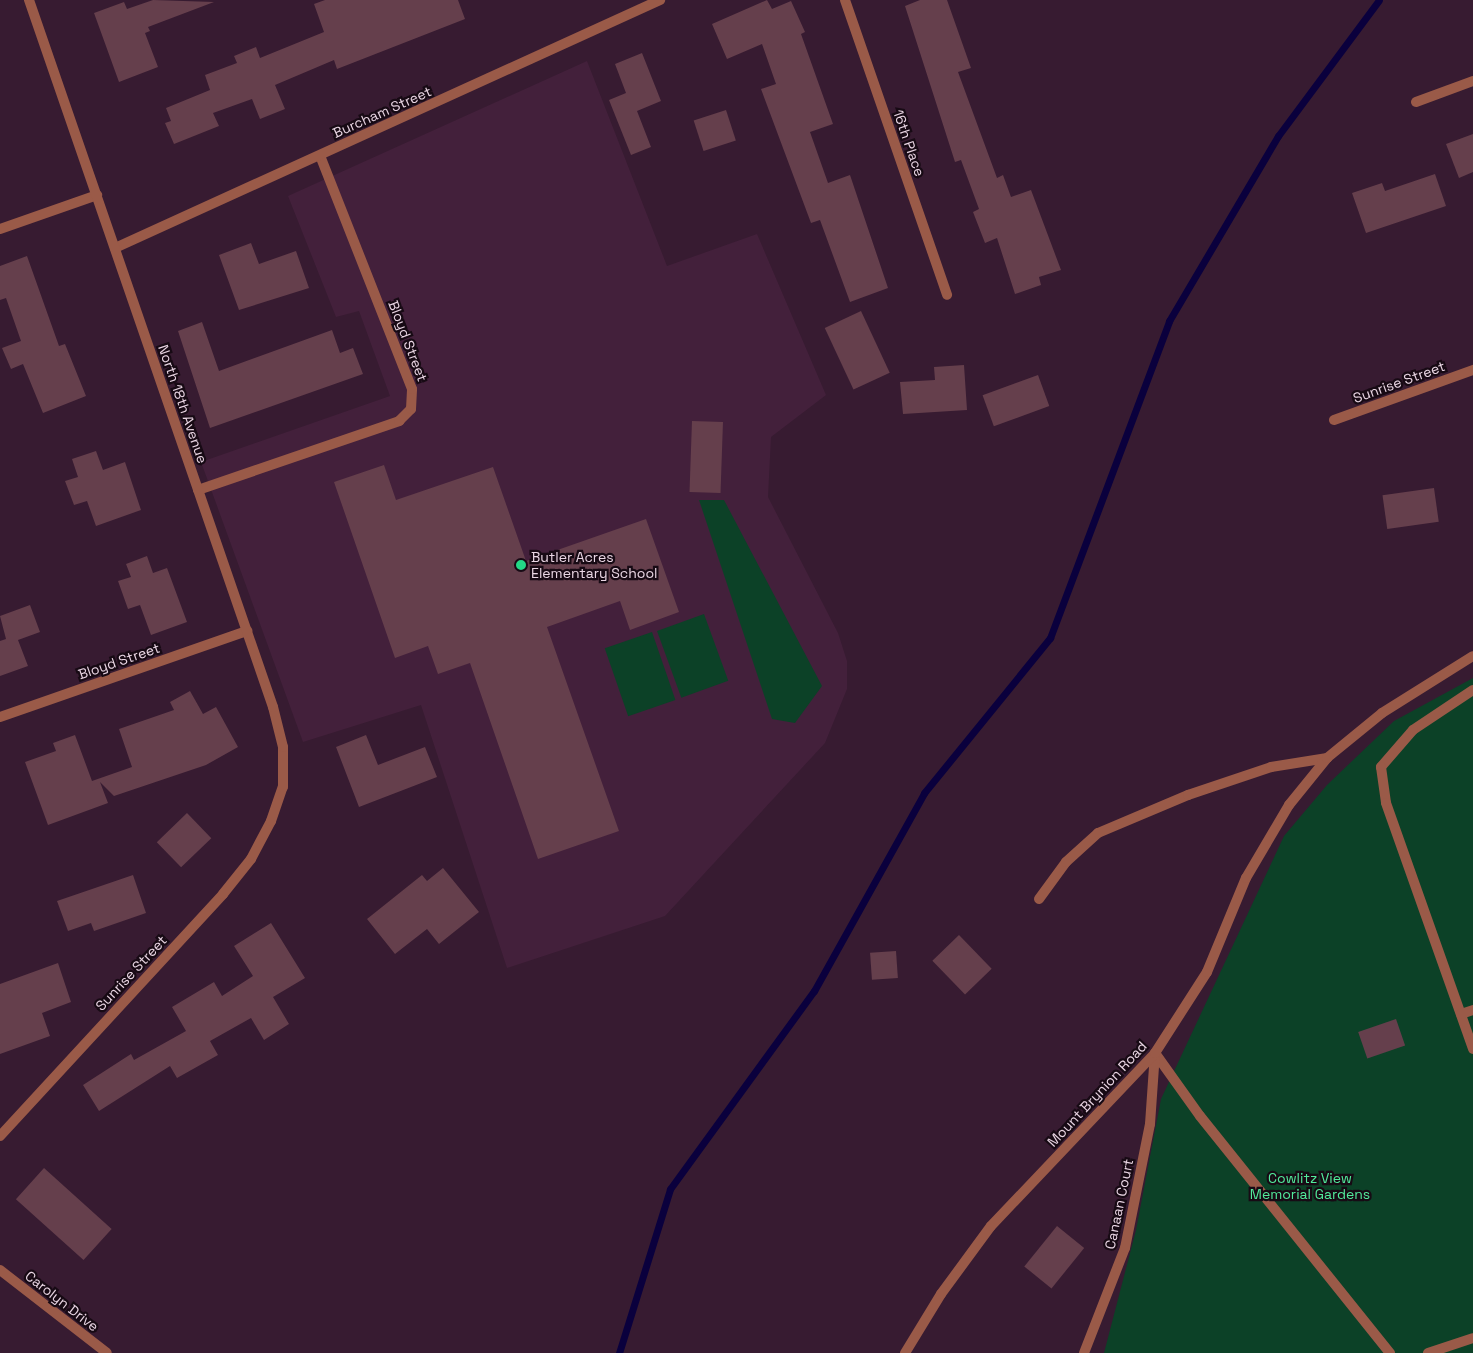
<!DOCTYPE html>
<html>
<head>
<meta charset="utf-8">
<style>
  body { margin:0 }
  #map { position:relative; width:1473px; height:1353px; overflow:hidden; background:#371b31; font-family:"Space Grotesk",sans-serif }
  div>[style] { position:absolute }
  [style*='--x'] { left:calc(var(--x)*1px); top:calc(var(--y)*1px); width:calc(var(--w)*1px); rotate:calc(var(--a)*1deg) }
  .built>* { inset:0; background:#43203b }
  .green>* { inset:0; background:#0c4127; transform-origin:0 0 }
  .stream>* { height:7px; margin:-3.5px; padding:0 3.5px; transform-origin:3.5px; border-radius:3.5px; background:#0a003d }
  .building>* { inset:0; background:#653f4c; transform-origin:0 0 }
  .service>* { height:10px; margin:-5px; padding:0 5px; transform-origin:5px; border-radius:5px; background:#9a5a48 }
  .minor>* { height:10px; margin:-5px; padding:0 5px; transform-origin:5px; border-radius:5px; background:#9a5a48 }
  .tertiary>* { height:10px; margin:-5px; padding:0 5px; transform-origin:5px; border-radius:5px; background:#9a5a48 }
  .dots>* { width:14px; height:14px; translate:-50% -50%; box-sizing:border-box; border:2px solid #170a14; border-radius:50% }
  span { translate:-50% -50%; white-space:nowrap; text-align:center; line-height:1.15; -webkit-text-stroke:4.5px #170a14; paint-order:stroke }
  .street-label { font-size:14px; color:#ead6e4 }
  .poi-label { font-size:14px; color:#ead6e4 }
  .left { translate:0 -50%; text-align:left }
  .park-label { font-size:14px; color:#52ea9b }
</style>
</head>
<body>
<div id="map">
  <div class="built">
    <i style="clip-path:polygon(587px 61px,667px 266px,757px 234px,826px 395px,771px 437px,768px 497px,838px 633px,847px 661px,847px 689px,825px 743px,665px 916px,507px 968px,421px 705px,303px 742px,201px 462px,390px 396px,359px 311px,336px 317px,288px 196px)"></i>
  </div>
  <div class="green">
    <i style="clip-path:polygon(699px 500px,724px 500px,822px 686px,795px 723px,772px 719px)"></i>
    <i style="left:704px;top:614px;width:71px;height:50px;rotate:70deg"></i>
    <i style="left:652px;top:632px;width:72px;height:50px;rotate:71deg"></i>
    <i style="clip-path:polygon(1473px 678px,1473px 1353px,1104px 1353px,1136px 1230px,1161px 1099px,1284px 836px,1327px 785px,1394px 721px)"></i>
  </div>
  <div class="stream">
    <i style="--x:619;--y:1353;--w:172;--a:-72.7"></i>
    <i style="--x:670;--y:1189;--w:245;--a:-54"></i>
    <i style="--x:814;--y:991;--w:227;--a:-60.9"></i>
    <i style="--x:924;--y:793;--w:200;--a:-50.9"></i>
    <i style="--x:1050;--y:638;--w:339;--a:-69.4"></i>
    <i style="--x:1169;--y:321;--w:215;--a:-59.5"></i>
    <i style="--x:1278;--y:136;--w:169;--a:-53.4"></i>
  </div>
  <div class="building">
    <i style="clip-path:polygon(153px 0,214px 2px,148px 27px,150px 31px,145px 33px,158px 67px,119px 82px,94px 13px,124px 2px,127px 9px)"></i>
    <i style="clip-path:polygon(325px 0,458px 0,465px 19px,337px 69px,334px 60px,275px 85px,285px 109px,260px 119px,252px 99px,213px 113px,219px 126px,174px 144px,165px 123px,171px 121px,166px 108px,210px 90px,205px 75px,237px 63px,234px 56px,256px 47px,260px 58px,324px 32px,314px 4px)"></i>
    <i style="clip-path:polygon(767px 0,772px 9px,791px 1px,805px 32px,801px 34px,833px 124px,810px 132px,828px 183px,850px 175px,888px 288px,850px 302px,820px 220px,811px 223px,761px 89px,776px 84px,762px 44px,727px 59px,712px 24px)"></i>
    <i style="clip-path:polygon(920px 0,947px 0,971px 68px,958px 72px,997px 178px,1003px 175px,1011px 197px,1031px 190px,1061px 270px,1039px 277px,1041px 285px,1015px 294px,997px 238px,985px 243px,973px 212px,979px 209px,961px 160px,955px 162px,905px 6px)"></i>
    <i style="clip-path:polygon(642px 53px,661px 101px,637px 111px,651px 147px,631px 155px,609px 100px,626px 93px,615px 64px)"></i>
    <i style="left:726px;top:110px;width:32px;height:34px;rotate:72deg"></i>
    <i style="clip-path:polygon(1473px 134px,1473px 172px,1459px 178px,1446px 144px)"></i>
    <i style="clip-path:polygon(1435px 174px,1446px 206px,1366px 233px,1352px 193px,1382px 183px,1385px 191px)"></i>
    <i style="clip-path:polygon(251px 243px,259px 264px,296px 251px,309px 288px,239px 310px,219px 255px)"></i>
    <i style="clip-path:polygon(27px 256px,59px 346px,65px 344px,86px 396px,43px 413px,23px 364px,11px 369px,2px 348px,21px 341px,6px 298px,0 300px,0 266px)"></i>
    <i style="left:861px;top:311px;width:68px;height:40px;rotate:65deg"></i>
    <i style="clip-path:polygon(202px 322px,219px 371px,332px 330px,340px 353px,353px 348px,363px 374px,210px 428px,178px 331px)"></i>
    <i style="clip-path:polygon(964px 365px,967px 410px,903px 414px,900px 382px,935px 380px,934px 367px)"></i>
    <i style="left:1038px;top:375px;width:33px;height:59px;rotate:70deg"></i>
    <i style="left:692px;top:421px;width:31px;height:71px;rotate:2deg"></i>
    <i style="clip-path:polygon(96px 451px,103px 470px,125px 462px,141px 510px,96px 526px,87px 501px,74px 505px,65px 481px,78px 477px,72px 459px)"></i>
    <i style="clip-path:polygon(384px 465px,396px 500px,493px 467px,526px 561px,646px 519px,679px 612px,630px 630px,620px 601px,547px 627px,619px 831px,538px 859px,470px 663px,438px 674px,428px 646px,395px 658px,334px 482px)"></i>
    <i style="left:1434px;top:488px;width:34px;height:52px;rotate:82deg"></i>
    <i style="clip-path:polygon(147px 556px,153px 573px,167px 568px,187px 622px,151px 635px,140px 605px,128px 609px,118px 581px,131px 577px,126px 564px)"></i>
    <i style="clip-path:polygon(30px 605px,40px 632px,18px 640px,28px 666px,0 676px,0 641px,6px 639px,0 616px)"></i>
    <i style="clip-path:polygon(190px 691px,203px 714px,216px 707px,238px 747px,206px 765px,114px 796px,100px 782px,108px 803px,48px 825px,25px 762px,56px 751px,53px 743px,75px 735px,92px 781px,132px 767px,119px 729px,174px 710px,170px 702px)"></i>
    <i style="clip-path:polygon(366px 735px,378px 765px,425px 747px,437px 777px,359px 807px,336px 747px)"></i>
    <i style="left:187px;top:813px;width:35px;height:42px;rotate:46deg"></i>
    <i style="clip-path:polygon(443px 868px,479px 912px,439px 944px,427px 929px,395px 954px,367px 919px,422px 875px,427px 881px)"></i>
    <i style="clip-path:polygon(133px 875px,146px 913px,94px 931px,91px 923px,68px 931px,57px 901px)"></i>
    <i style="clip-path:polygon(271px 923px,305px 978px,273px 997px,289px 1024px,264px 1040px,251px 1018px,210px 1041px,218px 1055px,177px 1078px,170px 1066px,99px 1111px,83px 1085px,131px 1054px,134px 1060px,186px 1031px,172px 1007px,214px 982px,222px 996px,253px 976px,234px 946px)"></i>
    <i style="left:959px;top:935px;width:47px;height:37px;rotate:46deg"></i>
    <i style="left:896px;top:951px;width:27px;height:26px;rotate:86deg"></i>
    <i style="clip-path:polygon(58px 963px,71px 1002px,42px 1013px,50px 1036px,0 1054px,0 984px)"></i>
    <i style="left:1396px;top:1019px;width:28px;height:40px;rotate:71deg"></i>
    <i style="left:44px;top:1168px;width:91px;height:42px;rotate:42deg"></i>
    <i style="left:1057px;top:1226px;width:35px;height:52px;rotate:39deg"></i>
  </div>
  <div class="service">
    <i style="--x:198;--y:490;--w:213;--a:-18.9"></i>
    <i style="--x:399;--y:421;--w:17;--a:-45"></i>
    <i style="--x:411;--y:409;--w:20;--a:-87"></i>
    <i style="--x:412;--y:389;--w:251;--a:-111.5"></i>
    <i style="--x:1473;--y:690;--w:72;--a:146.3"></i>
    <i style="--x:1413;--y:730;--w:49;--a:130.9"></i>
    <i style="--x:1381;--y:767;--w:36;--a:82"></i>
    <i style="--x:1386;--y:803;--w:261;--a:70.5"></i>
    <i style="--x:1039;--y:899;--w:46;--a:-53.9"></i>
    <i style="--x:1066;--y:862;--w:43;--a:-42.2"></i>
    <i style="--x:1098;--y:833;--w:98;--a:-22.9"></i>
    <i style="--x:1188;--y:795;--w:88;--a:-18.6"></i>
    <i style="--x:1271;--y:767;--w:57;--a:-9.1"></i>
    <i style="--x:1461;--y:1014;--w:13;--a:-18"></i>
    <i style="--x:1155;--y:1053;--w:77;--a:54.5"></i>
    <i style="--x:1200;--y:1116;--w:304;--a:51.3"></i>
    <i style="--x:1428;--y:1353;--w:47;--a:-18.4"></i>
  </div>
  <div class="minor">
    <i style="--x:845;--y:0;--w:312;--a:70.9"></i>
    <i style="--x:1416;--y:102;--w:61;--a:-20.2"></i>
    <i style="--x:0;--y:229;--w:103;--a:-19.3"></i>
    <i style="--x:1334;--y:420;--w:148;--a:-19.8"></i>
    <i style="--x:0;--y:717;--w:262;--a:-19.2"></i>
    <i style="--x:0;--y:1270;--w:135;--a:37.8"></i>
    <i style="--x:1084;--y:1353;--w:113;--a:-68.7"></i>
    <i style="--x:1125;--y:1248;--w:126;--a:-78.6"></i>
    <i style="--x:1150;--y:1124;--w:71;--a:-86"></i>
  </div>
  <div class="tertiary">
    <i style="--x:115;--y:248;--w:599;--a:-24.47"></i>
    <i style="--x:0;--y:1136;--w:329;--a:-47.3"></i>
    <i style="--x:223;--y:894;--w:45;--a:-51.3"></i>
    <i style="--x:251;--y:859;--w:43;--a:-62.2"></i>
    <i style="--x:271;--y:821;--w:36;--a:-71"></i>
    <i style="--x:283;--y:787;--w:40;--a:-90"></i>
    <i style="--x:283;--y:747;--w:41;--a:-104"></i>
    <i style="--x:273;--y:707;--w:748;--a:-109.04"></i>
    <i style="--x:905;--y:1353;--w:69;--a:-58.6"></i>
    <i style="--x:941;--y:1294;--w:84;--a:-53.7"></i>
    <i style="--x:991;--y:1226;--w:238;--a:-46.5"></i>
    <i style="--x:1155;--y:1053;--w:96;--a:-57.3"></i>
    <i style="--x:1207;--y:972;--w:102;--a:-67.5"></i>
    <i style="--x:1246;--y:878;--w:85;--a:-59.5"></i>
    <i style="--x:1289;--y:805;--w:60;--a:-51"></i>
    <i style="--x:1327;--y:758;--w:71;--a:-39.3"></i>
    <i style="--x:1382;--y:713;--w:107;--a:-32.1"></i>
  </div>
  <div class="dots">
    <i style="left:521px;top:565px;background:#23d886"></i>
  </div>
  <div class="street-label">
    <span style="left:382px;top:112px;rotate:-24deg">Burcham Street</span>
    <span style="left:909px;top:143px;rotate:71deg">16th Place</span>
    <span style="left:408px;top:341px;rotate:69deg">Bloyd Street</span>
    <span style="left:1399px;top:382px;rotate:-20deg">Sunrise Street</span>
    <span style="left:183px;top:404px;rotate:71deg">North 18th Avenue</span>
    <span style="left:119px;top:661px;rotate:-19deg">Bloyd Street</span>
    <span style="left:131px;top:973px;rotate:-47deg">Sunrise Street</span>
    <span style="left:1097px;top:1094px;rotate:-47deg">Mount Brynion Road</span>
    <span style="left:1119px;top:1204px;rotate:-78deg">Canaan Court</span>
    <span style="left:62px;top:1301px;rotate:38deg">Carolyn Drive</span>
  </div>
  <div class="poi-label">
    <span class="left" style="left:531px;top:565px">Butler Acres<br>Elementary School</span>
  </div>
  <div class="park-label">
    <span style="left:1310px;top:1186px">Cowlitz View<br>Memorial Gardens</span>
  </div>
</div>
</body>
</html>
